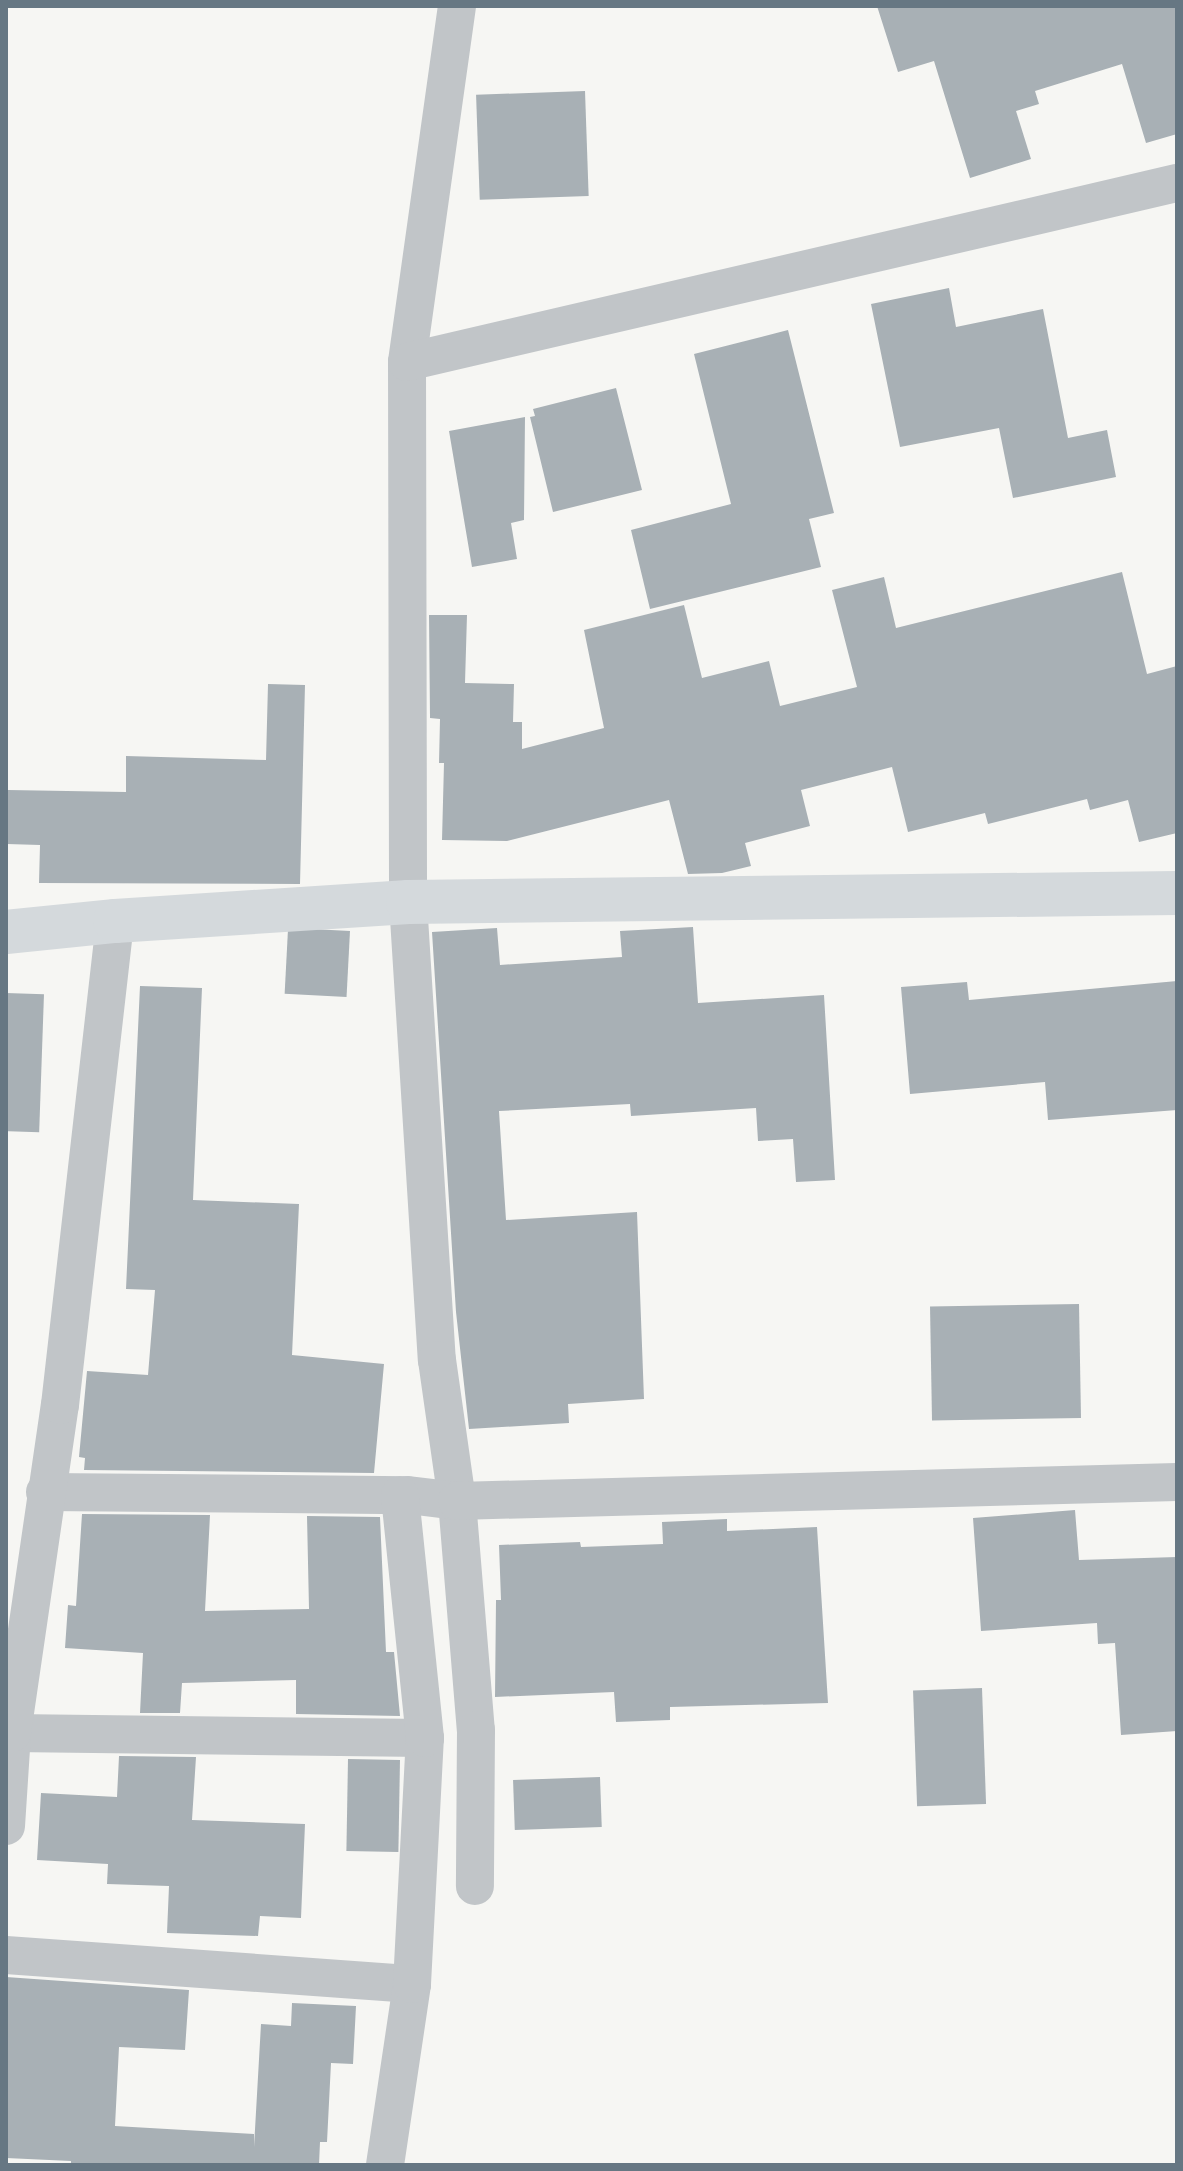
<!DOCTYPE html>
<html>
<head>
<meta charset="utf-8">
<style>
  body { margin:0 }
  #map { position:relative; width:1183px; height:2171px; overflow:hidden; background:#f6f6f3; font-family:"Titillium Web",sans-serif }
  div>[style] { position:absolute }
  [style*='--x'] { left:calc(var(--x)*1px); top:calc(var(--y)*1px); width:calc(var(--w)*1px); rotate:calc(var(--a)*1deg) }
  .building>* { inset:0; background:#a8b0b5; transform-origin:0 0 }
  .street>* { height:38px; margin:-19px; padding:0 19px; transform-origin:19px; border-radius:19px; background:#c1c5c8 }
  .secondary>* { height:44px; margin:-22px; padding:0 22px; transform-origin:22px; border-radius:22px; background:#d4d9dc }
  span { translate:-50% -50%; white-space:nowrap; text-align:center; line-height:1.15; -webkit-text-stroke:8px #fff; paint-order:stroke }
  .frame { position:absolute; inset:0; border:8px solid #667783; pointer-events:none }
</style>
</head>
<body>
<div id="map">
  <div class="building">
    <i style="clip-path:polygon(877px 6px,1177px 6px,1177px 134px,1146px 143px,1122px 64px,1035px 91px,1039px 104px,1016px 111px,1031px 159px,970px 178px,934px 61px,898px 72px)"></i>
    <i style="left:585px;top:91px;width:105px;height:109px;rotate:88deg"></i>
    <i style="clip-path:polygon(949px 288px,956px 327px,1043px 309px,1068px 438px,1107px 430px,1116px 477px,1013px 498px,999px 428px,900px 447px,871px 304px)"></i>
    <i style="clip-path:polygon(788px 330px,834px 513px,809px 519px,821px 567px,650px 609px,631px 530px,731px 504px,694px 354px)"></i>
    <i style="clip-path:polygon(616px 388px,642px 490px,553px 512px,530px 417px,535px 416px,533px 409px)"></i>
    <i style="clip-path:polygon(525px 417px,524px 520px,511px 523px,517px 559px,472px 567px,449px 431px)"></i>
    <i style="clip-path:polygon(1122px 572px,1147px 674px,1177px 666px,1177px 833px,1139px 842px,1128px 800px,1090px 810px,1087px 799px,988px 824px,985px 813px,908px 832px,892px 767px,801px 790px,810px 826px,745px 843px,751px 866px,722px 873px,688px 874px,669px 800px,507px 841px,442px 840px,444px 763px,439px 763px,440px 719px,430px 718px,429px 615px,467px 615px,465px 683px,514px 684px,513px 722px,522px 722px,522px 749px,604px 728px,584px 630px,684px 605px,702px 678px,769px 661px,780px 706px,857px 687px,832px 590px,884px 577px,896px 628px)"></i>
    <i style="clip-path:polygon(268px 684px,305px 685px,300px 884px,39px 883px,40px 845px,7px 844px,8px 790px,126px 792px,126px 756px,266px 760px)"></i>
    <i style="clip-path:polygon(693px 927px,698px 1003px,824px 995px,835px 1180px,796px 1182px,793px 1139px,758px 1141px,756px 1108px,631px 1116px,630px 1104px,499px 1111px,506px 1220px,637px 1212px,644px 1399px,568px 1404px,569px 1423px,469px 1429px,456px 1312px,432px 932px,497px 928px,500px 965px,622px 957px,620px 931px)"></i>
    <i style="left:350px;top:931px;width:66px;height:62px;rotate:93deg"></i>
    <i style="clip-path:polygon(1177px 981px,1177px 1110px,1048px 1120px,1045px 1082px,910px 1094px,901px 987px,967px 982px,969px 1000px)"></i>
    <i style="clip-path:polygon(140px 986px,202px 988px,193px 1200px,299px 1204px,292px 1355px,384px 1364px,374px 1473px,84px 1470px,85px 1458px,79px 1457px,87px 1371px,148px 1375px,155px 1290px,126px 1289px)"></i>
    <i style="left:6px;top:993px;width:38px;height:138px;rotate:2deg"></i>
    <i style="left:1079px;top:1304px;width:114px;height:149px;rotate:89deg"></i>
    <i style="clip-path:polygon(1075px 1510px,1079px 1560px,1177px 1557px,1177px 1731px,1121px 1735px,1115px 1643px,1098px 1644px,1097px 1623px,981px 1631px,973px 1518px)"></i>
    <i style="clip-path:polygon(82px 1514px,210px 1515px,205px 1611px,309px 1609px,307px 1516px,380px 1517px,386px 1652px,394px 1652px,400px 1716px,296px 1714px,296px 1680px,182px 1683px,180px 1713px,140px 1713px,143px 1653px,65px 1648px,68px 1605px,76px 1606px)"></i>
    <i style="clip-path:polygon(727px 1519px,727px 1531px,817px 1527px,828px 1703px,670px 1707px,670px 1720px,616px 1722px,614px 1692px,495px 1697px,496px 1600px,501px 1600px,499px 1545px,580px 1542px,581px 1547px,663px 1544px,662px 1522px)"></i>
    <i style="left:982px;top:1688px;width:116px;height:69px;rotate:88deg"></i>
    <i style="clip-path:polygon(119px 1756px,196px 1757px,192px 1820px,305px 1824px,301px 1918px,260px 1916px,258px 1936px,167px 1933px,169px 1886px,107px 1884px,108px 1864px,37px 1860px,41px 1793px,117px 1797px)"></i>
    <i style="left:348px;top:1759px;width:52px;height:92px;rotate:1deg"></i>
    <i style="left:600px;top:1777px;width:50px;height:87px;rotate:88deg"></i>
    <i style="clip-path:polygon(6px 1977px,189px 1990px,185px 2050px,119px 2047px,115px 2126px,254px 2134px,254px 2147px,261px 2024px,291px 2026px,292px 2003px,356px 2006px,353px 2064px,331px 2063px,327px 2142px,320px 2142px,319px 2165px,71px 2165px,71px 2161px,6px 2158px)"></i>
  </div>
  <div class="street">
    <i style="--x:457;--y:6;--w:359;--a:98"></i>
    <i style="--x:407;--y:362;--w:540;--a:89.89"></i>
    <i style="--x:408;--y:902;--w:459;--a:86.4"></i>
    <i style="--x:437;--y:1360;--w:142;--a:81.9"></i>
    <i style="--x:457;--y:1501;--w:230;--a:85.3"></i>
    <i style="--x:476;--y:1730;--w:156;--a:90.4"></i>
    <i style="--x:407;--y:362;--w:791;--a:-13.09"></i>
    <i style="--x:45;--y:1492;--w:363;--a:0.5"></i>
    <i style="--x:408;--y:1495;--w:49;--a:7"></i>
    <i style="--x:457;--y:1501;--w:720;--a:-1.51"></i>
    <i style="--x:12;--y:1733;--w:413;--a:0.7"></i>
    <i style="--x:6;--y:1826;--w:93;--a:-86.3"></i>
    <i style="--x:12;--y:1733;--w:331;--a:-81.7"></i>
    <i style="--x:60;--y:1405;--w:487;--a:-83.5"></i>
    <i style="--x:6;--y:1955;--w:407;--a:4.1"></i>
    <i style="--x:385;--y:2165;--w:183;--a:-81.5"></i>
    <i style="--x:412;--y:1984;--w:246;--a:-87"></i>
    <i style="--x:425;--y:1738;--w:244;--a:-95.9"></i>
  </div>
  <div class="secondary">
    <i style="--x:6;--y:932;--w:110;--a:-5.8"></i>
    <i style="--x:115;--y:921;--w:294;--a:-3.7"></i>
    <i style="--x:408;--y:902;--w:769;--a:-0.67"></i>
  </div>
  <div class="frame"></div>
</div>
</body>
</html>
